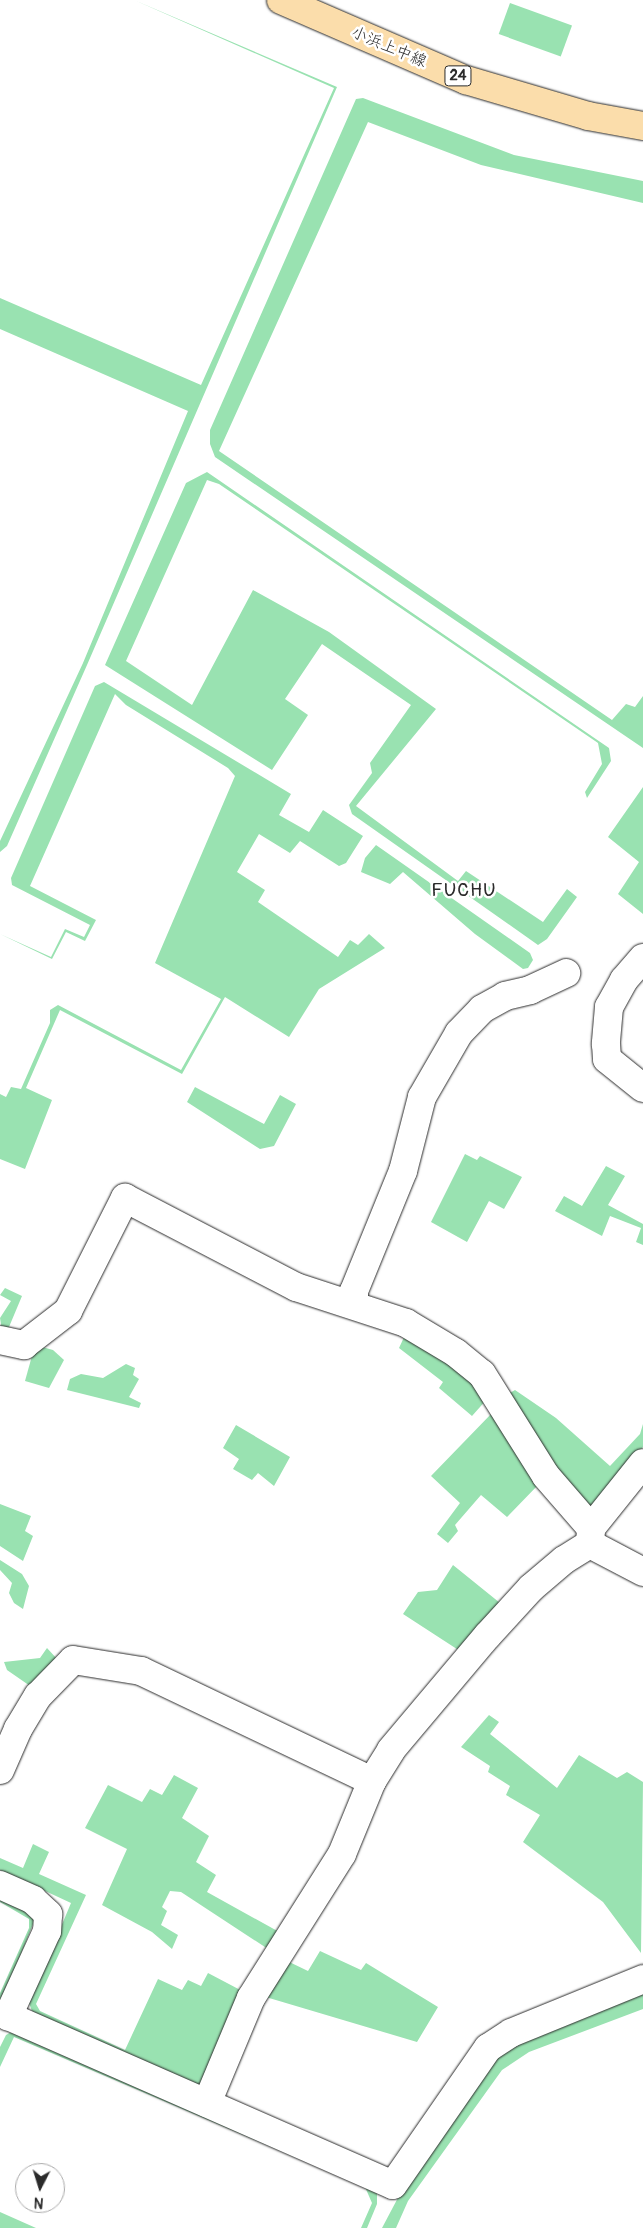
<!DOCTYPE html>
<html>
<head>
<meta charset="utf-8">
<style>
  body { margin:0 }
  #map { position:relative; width:643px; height:2228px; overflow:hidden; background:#fff; font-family:Pangolin,"Klee One",sans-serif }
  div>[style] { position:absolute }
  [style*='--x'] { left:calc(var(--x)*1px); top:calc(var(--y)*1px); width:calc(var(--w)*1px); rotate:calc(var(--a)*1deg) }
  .green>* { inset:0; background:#99e2b1; transform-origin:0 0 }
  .roads { filter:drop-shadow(0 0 1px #2b2b2b) drop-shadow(0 0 1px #2b2b2b) }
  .street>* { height:28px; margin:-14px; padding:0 14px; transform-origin:14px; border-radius:14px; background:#fff }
  .primary>* { height:28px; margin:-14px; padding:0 14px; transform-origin:14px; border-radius:14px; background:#fbddab }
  span { translate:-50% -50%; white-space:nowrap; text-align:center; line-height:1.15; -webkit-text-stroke:5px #fff; paint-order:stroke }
  .shield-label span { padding:1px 4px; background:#fff; border:1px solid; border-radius:4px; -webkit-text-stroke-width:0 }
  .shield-label { font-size:15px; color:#2b2b2b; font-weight:700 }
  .street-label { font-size:16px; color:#2b2b2b }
  .quarter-label { font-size:19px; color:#2b2b2b; letter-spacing:1px }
  .north { position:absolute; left:15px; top:2163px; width:50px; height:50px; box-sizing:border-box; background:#fff; border:1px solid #aaa; border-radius:50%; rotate:185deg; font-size:14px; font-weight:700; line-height:20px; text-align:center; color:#2b2b2b }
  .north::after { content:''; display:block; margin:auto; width:18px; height:22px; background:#2b2b2b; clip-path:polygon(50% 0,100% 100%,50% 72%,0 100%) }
</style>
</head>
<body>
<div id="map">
  <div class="green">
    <i style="clip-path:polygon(134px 0,337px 87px,87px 665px,7px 846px,0 852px,0 841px,83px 663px,188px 411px,0 329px,0 298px,201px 385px,334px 88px)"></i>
    <i style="left:510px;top:3px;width:66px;height:33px;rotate:20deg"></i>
    <i style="clip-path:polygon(363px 98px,514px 155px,643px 181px,643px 203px,481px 165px,368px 122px,219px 451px,612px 720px,626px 704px,635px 707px,643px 696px,643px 748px,215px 457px,210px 444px,210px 430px,356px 99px)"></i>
    <i style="clip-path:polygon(207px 472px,609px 748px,611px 761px,587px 798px,585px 792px,602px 764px,598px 743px,219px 484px,207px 480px,126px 661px,192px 705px,253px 590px,329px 632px,436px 709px,356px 806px,458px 881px,466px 871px,543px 922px,567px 889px,577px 897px,547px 939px,538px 945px,352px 814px,349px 805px,372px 773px,370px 763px,411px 705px,322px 644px,285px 699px,308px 715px,272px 770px,105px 665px,186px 483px)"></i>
    <i style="clip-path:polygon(104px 682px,291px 794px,279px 815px,309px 832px,323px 810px,363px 836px,346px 863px,339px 866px,300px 841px,290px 853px,259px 834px,237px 872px,265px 890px,258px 902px,338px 957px,350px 940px,358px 945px,369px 934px,385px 948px,319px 989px,289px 1037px,225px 997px,182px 1074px,60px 1010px,26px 1088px,52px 1100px,25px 1169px,0 1159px,0 1094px,6px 1097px,11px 1087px,21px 1089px,50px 1023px,50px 1010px,58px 1005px,181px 1070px,221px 999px,155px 963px,235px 776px,228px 768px,126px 705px,115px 694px,30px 886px,96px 920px,85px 941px,66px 932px,52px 959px,0 934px,51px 957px,65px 929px,84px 937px,90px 925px,12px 885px,11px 878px,95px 686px)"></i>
    <i style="clip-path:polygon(643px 787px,643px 914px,618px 894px,639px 862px,608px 837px)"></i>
    <i style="clip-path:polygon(376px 845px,530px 953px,533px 960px,528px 968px,523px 969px,475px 934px,403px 872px,390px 884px,361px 872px,365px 858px)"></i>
    <i style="clip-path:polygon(195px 1087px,264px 1124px,280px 1095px,296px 1104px,274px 1146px,260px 1149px,187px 1102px)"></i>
    <i style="clip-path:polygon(465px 1154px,477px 1160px,480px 1156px,522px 1177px,504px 1209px,489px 1201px,467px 1242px,431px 1222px)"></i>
    <i style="clip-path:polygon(606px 1166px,625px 1176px,608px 1205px,643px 1224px,643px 1245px,636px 1242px,641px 1228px,610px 1216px,602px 1236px,555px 1211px,564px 1196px,582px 1206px)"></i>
    <i style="clip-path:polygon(5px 1288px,22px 1296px,9px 1327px,2px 1331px,0 1318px,11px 1301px,0 1295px)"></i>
    <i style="clip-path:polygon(406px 1333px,450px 1358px,488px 1398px,472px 1416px,439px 1388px,443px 1382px,399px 1348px)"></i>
    <i style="clip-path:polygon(35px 1345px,53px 1350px,64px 1360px,49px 1388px,25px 1381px)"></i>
    <i style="clip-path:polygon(126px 1364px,135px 1368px,133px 1375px,139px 1379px,129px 1397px,141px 1403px,139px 1408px,67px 1390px,70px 1379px,81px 1374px,103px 1378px)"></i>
    <i style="clip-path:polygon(515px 1390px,556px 1418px,610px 1466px,640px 1434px,643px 1424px,643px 1447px,596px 1508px,584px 1505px,553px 1472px,508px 1394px)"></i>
    <i style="clip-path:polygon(492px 1413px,540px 1483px,507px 1517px,481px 1495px,455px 1525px,458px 1531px,448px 1543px,437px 1534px,460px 1503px,431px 1476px)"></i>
    <i style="clip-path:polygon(236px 1425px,290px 1457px,274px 1486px,258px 1473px,252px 1480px,233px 1469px,239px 1459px,223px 1448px)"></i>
    <i style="clip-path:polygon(0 1504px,31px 1516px,25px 1531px,33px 1536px,23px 1561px,0 1546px)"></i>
    <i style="clip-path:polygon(0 1560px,22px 1574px,29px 1586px,23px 1609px,14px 1603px,9px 1593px,12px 1583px,0 1570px)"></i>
    <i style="clip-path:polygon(453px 1565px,505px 1607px,463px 1653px,403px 1614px,418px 1592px,437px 1590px)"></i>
    <i style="clip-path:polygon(47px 1648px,58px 1660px,33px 1688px,7px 1670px,4px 1662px,40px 1658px)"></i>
    <i style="clip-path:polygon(489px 1715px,499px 1722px,490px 1734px,557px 1788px,579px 1755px,617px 1778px,627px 1772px,643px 1782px,641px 1953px,603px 1902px,523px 1842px,540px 1815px,506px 1795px,510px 1786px,488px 1772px,490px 1766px,461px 1747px)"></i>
    <i style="clip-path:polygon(174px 1775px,198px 1788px,182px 1818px,209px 1836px,196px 1862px,216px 1875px,207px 1892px,281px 1933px,271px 1951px,181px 1892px,170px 1891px,162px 1907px,167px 1911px,161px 1925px,178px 1935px,172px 1949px,152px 1932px,102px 1905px,127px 1849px,85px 1828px,108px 1785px,142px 1802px,150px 1789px,162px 1795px)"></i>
    <i style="clip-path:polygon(33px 1844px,49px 1852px,39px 1874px,86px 1895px,36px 2004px,40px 2011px,125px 2050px,158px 1979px,182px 1990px,188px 1980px,201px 1986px,208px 1973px,246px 1993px,206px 2090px,39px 2018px,32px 2011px,29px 2003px,71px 1903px,0 1870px,0 1858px,23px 1868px)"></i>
    <i style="clip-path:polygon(0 1897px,23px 1907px,35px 1919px,0 2007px,0 1993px,29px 1928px,29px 1919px,0 1902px)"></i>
    <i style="clip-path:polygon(320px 1951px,361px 1970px,366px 1963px,438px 2007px,417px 2042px,259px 1995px,281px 1958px,308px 1971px)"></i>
    <i style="clip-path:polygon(643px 1991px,643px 2009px,529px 2052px,502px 2070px,408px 2201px,396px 2228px,382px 2228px,401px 2192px,483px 2070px,516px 2040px)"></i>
    <i style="clip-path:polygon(13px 2031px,369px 2184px,377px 2193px,377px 2204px,367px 2228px,361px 2228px,372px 2203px,365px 2187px,14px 2037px,0 2067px,0 2047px,6px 2035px)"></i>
    <i style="clip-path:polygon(0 2212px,36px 2228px,0 2228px)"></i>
  </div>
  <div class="roads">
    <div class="street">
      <i style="--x:643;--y:958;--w:29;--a:131"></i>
      <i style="--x:624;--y:980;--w:31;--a:119"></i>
      <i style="--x:609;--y:1007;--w:37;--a:95"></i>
      <i style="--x:606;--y:1044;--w:15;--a:86"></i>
      <i style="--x:607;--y:1059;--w:46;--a:38.9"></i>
      <i style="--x:354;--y:1305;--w:14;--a:-90"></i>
      <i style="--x:354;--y:1291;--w:130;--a:-67.8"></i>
      <i style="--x:403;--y:1171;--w:76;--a:-75.6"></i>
      <i style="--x:422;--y:1097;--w:74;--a:-60"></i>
      <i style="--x:459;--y:1033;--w:33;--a:-46"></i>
      <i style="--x:482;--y:1009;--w:26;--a:-29"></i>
      <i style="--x:505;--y:996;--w:26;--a:-13"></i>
      <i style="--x:530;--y:990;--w:40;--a:-25"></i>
      <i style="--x:0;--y:1340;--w:25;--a:12"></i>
      <i style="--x:24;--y:1345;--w:56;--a:-37.7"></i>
      <i style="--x:68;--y:1311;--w:127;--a:-63.2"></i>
      <i style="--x:125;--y:1198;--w:193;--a:27.5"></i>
      <i style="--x:296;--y:1287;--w:116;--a:18.1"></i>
      <i style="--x:406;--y:1323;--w:58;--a:31"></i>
      <i style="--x:456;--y:1353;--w:33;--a:39"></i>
      <i style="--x:482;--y:1374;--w:120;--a:57.9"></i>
      <i style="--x:546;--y:1476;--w:69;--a:49.1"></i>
      <i style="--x:590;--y:1544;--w:16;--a:-86"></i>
      <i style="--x:591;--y:1528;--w:83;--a:-51.3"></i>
      <i style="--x:590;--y:1544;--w:60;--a:27.8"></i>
      <i style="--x:0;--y:1770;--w:45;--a:-66.3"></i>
      <i style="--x:18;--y:1729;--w:39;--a:-59"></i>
      <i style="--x:38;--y:1696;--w:50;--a:-45.8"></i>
      <i style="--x:73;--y:1660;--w:69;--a:9.2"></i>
      <i style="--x:141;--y:1671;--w:256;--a:25.5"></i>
      <i style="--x:372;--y:1781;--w:36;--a:-58"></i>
      <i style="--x:391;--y:1750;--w:150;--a:-49.9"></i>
      <i style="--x:488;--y:1635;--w:64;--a:-47.5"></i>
      <i style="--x:531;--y:1588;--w:43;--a:-40.3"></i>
      <i style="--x:564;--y:1560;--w:31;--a:-32"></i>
      <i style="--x:0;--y:1885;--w:36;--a:24"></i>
      <i style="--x:33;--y:1900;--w:21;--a:43"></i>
      <i style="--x:48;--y:1914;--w:17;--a:93"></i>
      <i style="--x:47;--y:1931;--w:94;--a:114.6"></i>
      <i style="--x:8;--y:2016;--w:420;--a:23.7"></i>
      <i style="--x:393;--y:2185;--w:167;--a:-55.3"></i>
      <i style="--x:488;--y:2048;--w:27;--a:-33"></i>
      <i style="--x:511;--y:2033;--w:143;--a:-22.2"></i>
      <i style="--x:207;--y:2103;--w:114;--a:-67.3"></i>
      <i style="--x:251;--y:1998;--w:170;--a:-57.7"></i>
      <i style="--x:342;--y:1854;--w:79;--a:-67.7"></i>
    </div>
    <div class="primary">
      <i style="--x:281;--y:0;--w:202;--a:23.4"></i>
      <i style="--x:466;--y:80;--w:127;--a:16.4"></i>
      <i style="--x:588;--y:116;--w:56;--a:10.3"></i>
    </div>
  </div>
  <div class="shield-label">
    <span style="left:458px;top:76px">24</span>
  </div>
  <div class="street-label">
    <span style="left:389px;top:47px;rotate:23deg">小浜上中線</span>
  </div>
  <div class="quarter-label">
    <span style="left:464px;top:891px">FUCHU</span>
  </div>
  <div class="north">N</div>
</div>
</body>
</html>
